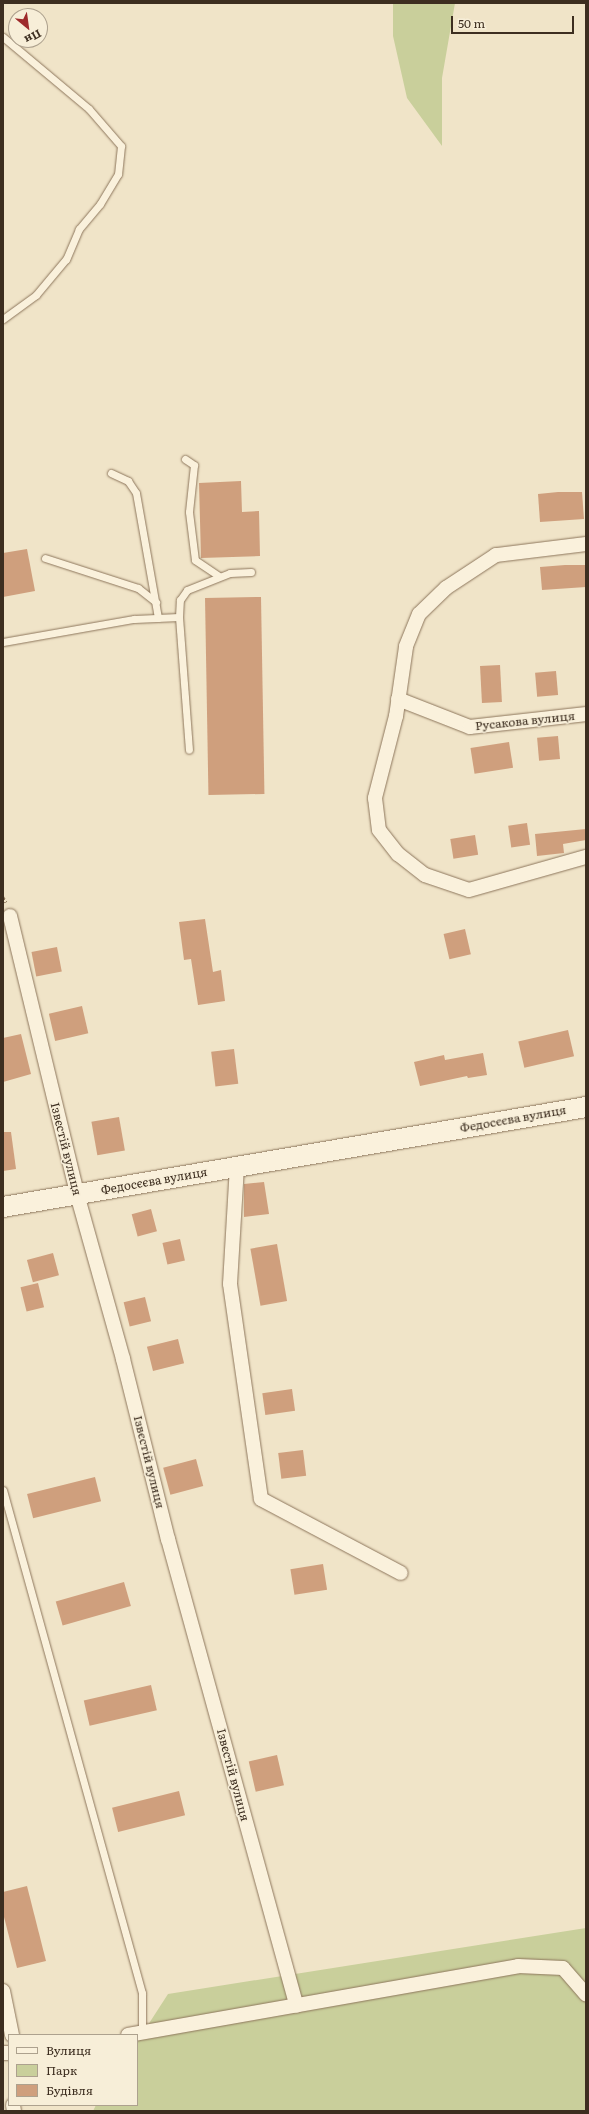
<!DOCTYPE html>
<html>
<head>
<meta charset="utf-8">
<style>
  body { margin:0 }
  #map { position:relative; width:589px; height:2114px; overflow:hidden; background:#f0e4c8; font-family:Literata,serif }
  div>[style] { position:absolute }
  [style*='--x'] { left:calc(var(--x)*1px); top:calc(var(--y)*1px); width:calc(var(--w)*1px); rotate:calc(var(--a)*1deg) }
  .green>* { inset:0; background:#c9cf9b }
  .building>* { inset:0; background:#cf9f7d; transform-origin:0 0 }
  .path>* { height:2.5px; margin-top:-1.25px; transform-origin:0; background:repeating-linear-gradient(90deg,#8d765c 0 3px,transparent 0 5px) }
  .roads { filter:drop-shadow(0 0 1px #8d765c) drop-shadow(0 0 1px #8d765c) }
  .lane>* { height:7px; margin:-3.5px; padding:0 3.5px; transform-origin:3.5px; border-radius:3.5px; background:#faf1dc }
  .street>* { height:14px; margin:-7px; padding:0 7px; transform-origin:7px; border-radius:7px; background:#faf1dc }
  .secondary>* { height:20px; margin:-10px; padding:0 10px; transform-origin:10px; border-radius:10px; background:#faf1dc }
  span { translate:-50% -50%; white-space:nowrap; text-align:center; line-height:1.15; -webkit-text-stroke:3px #f7eed8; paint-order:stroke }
  .street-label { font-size:12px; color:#3d2e20 }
  .frame { position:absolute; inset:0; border:4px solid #3d2e20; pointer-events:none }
  .legend { position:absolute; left:8px; top:2034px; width:130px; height:72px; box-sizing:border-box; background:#f7eed8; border:1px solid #ada18e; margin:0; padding:5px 7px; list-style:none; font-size:12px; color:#3d2e20 }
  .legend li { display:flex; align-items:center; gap:8px; height:20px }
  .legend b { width:20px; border:1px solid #ada18e }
  .north { position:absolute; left:8px; top:8px; width:40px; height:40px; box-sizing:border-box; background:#f7eed8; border:1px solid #ada18e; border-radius:50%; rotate:151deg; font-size:11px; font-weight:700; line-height:16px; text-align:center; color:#3d2e20 }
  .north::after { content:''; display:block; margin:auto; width:14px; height:18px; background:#9e2a2b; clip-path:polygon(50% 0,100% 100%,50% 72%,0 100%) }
  .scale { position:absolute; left:451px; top:16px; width:123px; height:18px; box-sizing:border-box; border:2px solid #3d2e20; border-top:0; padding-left:5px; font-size:12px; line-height:14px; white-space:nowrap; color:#3d2e20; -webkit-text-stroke:3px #f7eed8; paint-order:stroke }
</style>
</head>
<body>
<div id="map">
  <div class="green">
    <i style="clip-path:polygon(393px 3px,455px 3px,442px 78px,442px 146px,407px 98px,393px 36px)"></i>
    <i style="clip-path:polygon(586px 1928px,586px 2111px,93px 2111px,96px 2105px,137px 2105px,137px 2042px,168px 1994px)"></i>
  </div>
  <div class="building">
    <i style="clip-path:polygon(241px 481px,242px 512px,259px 511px,260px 556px,201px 558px,199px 483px)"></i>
    <i style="clip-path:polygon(558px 492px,582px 492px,584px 519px,540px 522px,538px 494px)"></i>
    <i style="clip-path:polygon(27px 549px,35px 591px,3px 597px,3px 553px)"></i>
    <i style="clip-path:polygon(565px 565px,586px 565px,586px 587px,542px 590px,540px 567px)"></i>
    <i style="left:261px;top:597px;width:197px;height:56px;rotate:89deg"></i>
    <i style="left:500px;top:665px;width:37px;height:20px;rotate:87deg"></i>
    <i style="left:556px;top:671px;width:24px;height:21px;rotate:85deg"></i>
    <i style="left:558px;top:736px;width:23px;height:21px;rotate:85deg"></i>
    <i style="left:509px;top:742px;width:26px;height:39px;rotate:81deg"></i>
    <i style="left:527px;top:823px;width:22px;height:19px;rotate:82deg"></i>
    <i style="clip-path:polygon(586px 829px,586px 840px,563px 844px,564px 853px,537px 856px,535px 834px)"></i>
    <i style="left:475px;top:835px;width:20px;height:25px;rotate:81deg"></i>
    <i style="clip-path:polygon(205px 919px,213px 972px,221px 970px,225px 1001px,198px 1005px,191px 959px,184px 960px,179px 922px)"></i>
    <i style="left:465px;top:929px;width:26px;height:22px;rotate:77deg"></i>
    <i style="left:57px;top:947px;width:25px;height:26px;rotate:79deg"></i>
    <i style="left:82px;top:1006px;width:28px;height:34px;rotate:77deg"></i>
    <i style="left:568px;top:1030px;width:27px;height:51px;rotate:77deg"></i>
    <i style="clip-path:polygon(21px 1034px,31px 1074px,3px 1082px,3px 1038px)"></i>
    <i style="left:234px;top:1049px;width:35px;height:23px;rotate:83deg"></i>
    <i style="clip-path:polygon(483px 1053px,487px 1075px,468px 1078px,467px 1076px,420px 1086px,414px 1062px,444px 1055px,445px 1060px)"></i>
    <i style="left:119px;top:1117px;width:34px;height:28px;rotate:80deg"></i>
    <i style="clip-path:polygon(3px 1132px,11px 1132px,16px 1169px,3px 1171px)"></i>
    <i style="clip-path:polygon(264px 1182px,269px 1214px,244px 1217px,244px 1184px)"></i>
    <i style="left:151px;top:1209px;width:23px;height:20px;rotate:75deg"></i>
    <i style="left:180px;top:1239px;width:22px;height:18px;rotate:77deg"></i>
    <i style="left:277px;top:1244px;width:58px;height:27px;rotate:80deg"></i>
    <i style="left:53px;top:1253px;width:23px;height:27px;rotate:75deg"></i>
    <i style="left:38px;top:1283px;width:25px;height:18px;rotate:76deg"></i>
    <i style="left:145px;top:1297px;width:25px;height:22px;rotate:76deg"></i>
    <i style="left:178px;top:1339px;width:25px;height:32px;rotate:76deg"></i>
    <i style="left:292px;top:1389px;width:22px;height:30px;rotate:82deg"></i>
    <i style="left:303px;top:1450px;width:26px;height:25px;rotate:83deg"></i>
    <i style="left:196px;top:1459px;width:28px;height:34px;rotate:75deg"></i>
    <i style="left:95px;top:1477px;width:25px;height:70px;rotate:76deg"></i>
    <i style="left:323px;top:1564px;width:26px;height:33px;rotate:81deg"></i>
    <i style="left:124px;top:1582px;width:25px;height:71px;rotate:74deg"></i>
    <i style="left:151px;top:1685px;width:26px;height:69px;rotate:77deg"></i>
    <i style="left:277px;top:1755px;width:31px;height:29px;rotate:77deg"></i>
    <i style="left:179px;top:1791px;width:25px;height:69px;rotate:76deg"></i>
    <i style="clip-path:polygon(27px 1886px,46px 1961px,17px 1968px,3px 1913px,3px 1892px)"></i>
  </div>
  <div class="path">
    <i style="--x:3;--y:897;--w:6;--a:59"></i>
  </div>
  <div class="roads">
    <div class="lane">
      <i style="--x:3;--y:37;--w:112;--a:39.9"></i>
      <i style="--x:89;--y:109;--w:49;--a:49.1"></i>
      <i style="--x:121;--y:146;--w:28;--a:96"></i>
      <i style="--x:118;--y:174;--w:35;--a:121"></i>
      <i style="--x:100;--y:204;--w:33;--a:130"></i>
      <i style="--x:79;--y:229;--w:33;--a:113"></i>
      <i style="--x:66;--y:259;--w:47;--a:129.8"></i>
      <i style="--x:36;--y:295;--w:41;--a:144"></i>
      <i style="--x:185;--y:459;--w:11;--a:34"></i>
      <i style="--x:194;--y:465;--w:47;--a:96.1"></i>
      <i style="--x:189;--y:512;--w:48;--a:82.9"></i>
      <i style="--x:195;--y:560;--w:29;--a:34"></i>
      <i style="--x:111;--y:473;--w:19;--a:25"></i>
      <i style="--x:128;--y:481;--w:14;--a:56"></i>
      <i style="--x:136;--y:493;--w:127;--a:80"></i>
      <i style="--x:45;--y:558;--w:98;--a:17.9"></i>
      <i style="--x:138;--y:588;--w:23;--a:38"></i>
      <i style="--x:179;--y:617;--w:17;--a:-87"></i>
      <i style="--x:180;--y:600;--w:12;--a:-55"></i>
      <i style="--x:187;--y:590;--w:46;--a:-21.6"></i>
      <i style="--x:230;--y:573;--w:21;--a:-3"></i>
      <i style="--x:3;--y:642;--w:133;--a:-10"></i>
      <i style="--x:134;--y:619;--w:45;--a:-2.5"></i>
      <i style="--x:179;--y:617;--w:133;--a:85.7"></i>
      <i style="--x:3;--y:1490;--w:522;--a:74.55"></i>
      <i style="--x:142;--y:1993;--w:40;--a:90"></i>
    </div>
    <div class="street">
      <i style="--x:586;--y:544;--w:91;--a:173"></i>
      <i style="--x:496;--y:555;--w:60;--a:146.6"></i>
      <i style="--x:446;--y:588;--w:37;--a:136"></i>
      <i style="--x:419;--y:614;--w:35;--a:112"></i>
      <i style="--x:406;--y:647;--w:70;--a:98.2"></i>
      <i style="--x:396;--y:716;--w:85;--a:104.4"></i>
      <i style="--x:375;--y:798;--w:32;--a:83"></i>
      <i style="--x:379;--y:830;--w:31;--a:52"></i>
      <i style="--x:398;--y:854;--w:34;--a:38"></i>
      <i style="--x:425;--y:875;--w:46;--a:18.8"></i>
      <i style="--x:469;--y:890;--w:122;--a:-15.8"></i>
      <i style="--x:398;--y:699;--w:77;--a:21.3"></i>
      <i style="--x:470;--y:727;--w:117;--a:-6.4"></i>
      <i style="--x:10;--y:916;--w:286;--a:76.4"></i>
      <i style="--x:77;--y:1194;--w:171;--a:74.4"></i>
      <i style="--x:123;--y:1359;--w:186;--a:76"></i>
      <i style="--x:168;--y:1539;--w:484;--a:74.6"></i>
      <i style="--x:237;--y:1166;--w:118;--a:93.4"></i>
      <i style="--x:230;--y:1284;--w:217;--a:81.8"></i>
      <i style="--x:261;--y:1499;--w:158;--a:27.9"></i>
      <i style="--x:3;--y:1991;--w:45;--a:78.4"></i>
      <i style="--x:128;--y:2035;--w:396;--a:-10"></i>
      <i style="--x:518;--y:1966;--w:45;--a:2.5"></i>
      <i style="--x:563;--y:1968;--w:35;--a:49"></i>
      <i style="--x:3;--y:2053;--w:6;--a:0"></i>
      <i style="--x:13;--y:2105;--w:6;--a:81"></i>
    </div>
    <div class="secondary">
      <i style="--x:3;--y:1207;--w:592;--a:-9.73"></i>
    </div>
  </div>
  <div class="street-label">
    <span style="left:525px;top:721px;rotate:-6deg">Русакова вулиця</span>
    <span style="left:513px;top:1119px;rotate:-10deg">Федосєєва вулиця</span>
    <span style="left:66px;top:1149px;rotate:76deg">Ізвєстій вулиця</span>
    <span style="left:154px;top:1181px;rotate:-10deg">Федосєєва вулиця</span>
    <span style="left:149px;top:1462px;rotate:76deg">Ізвєстій вулиця</span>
    <span style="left:233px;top:1775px;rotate:75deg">Ізвєстій вулиця</span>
  </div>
  <div class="frame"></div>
  <ul class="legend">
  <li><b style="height:5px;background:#faf1dc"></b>Вулиця</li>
  <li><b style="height:11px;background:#c9cf9b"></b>Парк</li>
  <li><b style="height:11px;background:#cf9f7d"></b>Будівля</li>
  </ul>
  <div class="north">Пн</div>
  <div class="scale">50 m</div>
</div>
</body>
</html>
